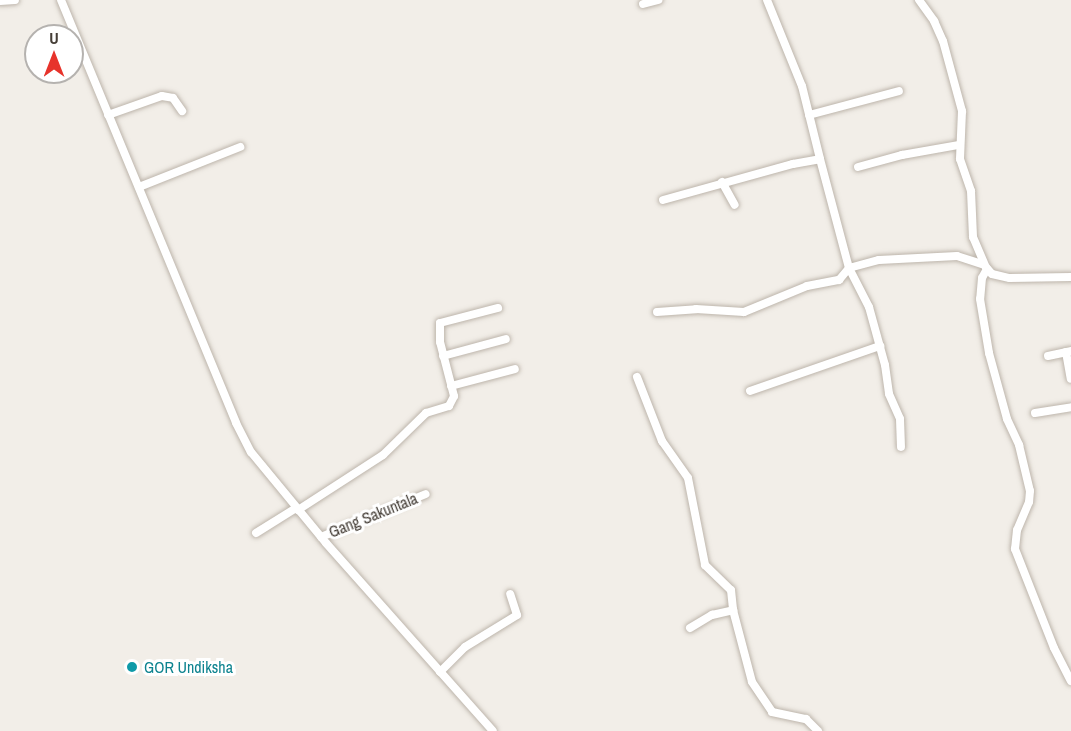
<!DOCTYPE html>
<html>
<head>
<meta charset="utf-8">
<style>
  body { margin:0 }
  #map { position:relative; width:1071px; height:731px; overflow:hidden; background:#f2eee8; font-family:"Archivo Narrow",sans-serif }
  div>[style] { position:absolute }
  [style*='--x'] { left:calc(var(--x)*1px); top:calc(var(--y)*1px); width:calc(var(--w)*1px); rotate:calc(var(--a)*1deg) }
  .roads { filter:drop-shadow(0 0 2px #bdb5ab) drop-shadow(0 0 2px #bdb5ab) }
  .minor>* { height:8px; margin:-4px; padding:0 4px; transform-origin:4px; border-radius:4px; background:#fff }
  .dots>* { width:16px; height:16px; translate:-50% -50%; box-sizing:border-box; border:3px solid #fff; border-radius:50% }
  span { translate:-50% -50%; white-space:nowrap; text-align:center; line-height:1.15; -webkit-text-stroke:6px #fff; paint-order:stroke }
  .street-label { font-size:16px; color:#453e37 }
  .culture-label { font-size:16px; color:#0d838f }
  .left { translate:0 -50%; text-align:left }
  .north { position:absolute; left:24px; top:24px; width:60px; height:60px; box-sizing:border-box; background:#fff; border:2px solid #b5b2af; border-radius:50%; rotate:0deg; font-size:16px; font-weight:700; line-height:24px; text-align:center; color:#453e37 }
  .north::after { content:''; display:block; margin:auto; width:21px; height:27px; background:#e7332b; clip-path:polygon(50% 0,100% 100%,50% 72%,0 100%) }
</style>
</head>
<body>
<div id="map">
  <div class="roads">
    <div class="minor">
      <i style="--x:61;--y:0;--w:458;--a:67.5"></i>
      <i style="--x:236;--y:423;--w:33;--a:63"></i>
      <i style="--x:251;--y:452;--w:118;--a:50.5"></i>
      <i style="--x:326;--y:543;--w:251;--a:48.4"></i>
      <i style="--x:767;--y:0;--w:93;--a:67.9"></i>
      <i style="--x:802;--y:86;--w:75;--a:76.1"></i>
      <i style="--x:919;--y:0;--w:26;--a:54"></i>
      <i style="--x:934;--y:21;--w:22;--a:66"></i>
      <i style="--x:943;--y:41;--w:73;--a:74.8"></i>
      <i style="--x:962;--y:111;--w:48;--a:92.4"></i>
      <i style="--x:960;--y:159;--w:34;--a:71"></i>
      <i style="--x:971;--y:191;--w:46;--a:87.5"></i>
      <i style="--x:973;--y:237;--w:33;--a:67"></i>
      <i style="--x:986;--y:267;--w:9;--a:49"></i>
      <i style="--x:992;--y:274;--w:18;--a:13"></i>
      <i style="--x:1010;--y:278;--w:61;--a:-0.9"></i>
      <i style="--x:0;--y:1;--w:15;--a:-4"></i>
      <i style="--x:643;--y:4;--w:16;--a:-15"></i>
      <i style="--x:108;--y:115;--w:57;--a:-19.4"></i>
      <i style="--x:162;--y:96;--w:11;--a:10"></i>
      <i style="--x:173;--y:98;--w:16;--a:55"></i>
      <i style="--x:809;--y:115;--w:93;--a:-14.9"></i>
      <i style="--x:858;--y:167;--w:46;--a:-15.3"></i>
      <i style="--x:902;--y:155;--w:58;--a:-10"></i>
      <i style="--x:722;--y:182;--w:26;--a:61"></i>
      <i style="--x:139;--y:187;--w:109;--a:-21.6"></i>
      <i style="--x:663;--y:200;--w:135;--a:-15.5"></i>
      <i style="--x:793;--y:164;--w:27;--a:-10"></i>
      <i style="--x:820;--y:159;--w:113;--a:75.1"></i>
      <i style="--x:849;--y:268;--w:44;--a:62.9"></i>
      <i style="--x:869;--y:307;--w:60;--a:74.6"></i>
      <i style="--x:885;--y:365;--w:29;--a:82"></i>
      <i style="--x:889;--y:394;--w:27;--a:66"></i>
      <i style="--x:900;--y:419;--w:28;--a:88"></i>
      <i style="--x:987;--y:269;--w:10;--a:119"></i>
      <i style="--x:982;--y:278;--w:21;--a:95"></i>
      <i style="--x:980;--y:299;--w:55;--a:80.5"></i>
      <i style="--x:989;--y:353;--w:68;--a:74.7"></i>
      <i style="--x:1007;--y:419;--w:29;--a:65"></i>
      <i style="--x:1019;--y:445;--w:47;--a:76.6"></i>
      <i style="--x:1030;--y:491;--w:11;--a:95"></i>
      <i style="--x:1029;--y:502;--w:30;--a:113"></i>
      <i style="--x:1017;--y:530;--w:19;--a:96"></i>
      <i style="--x:1015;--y:549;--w:106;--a:68.5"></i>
      <i style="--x:1054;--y:648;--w:37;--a:63"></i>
      <i style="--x:657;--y:312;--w:39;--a:-4"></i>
      <i style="--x:696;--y:309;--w:48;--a:3.6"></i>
      <i style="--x:744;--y:312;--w:68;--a:-22.4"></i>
      <i style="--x:807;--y:286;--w:33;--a:-11"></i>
      <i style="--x:839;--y:280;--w:16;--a:-50"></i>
      <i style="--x:849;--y:268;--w:31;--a:-15"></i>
      <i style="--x:879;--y:260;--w:78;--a:-2.9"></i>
      <i style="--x:957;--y:256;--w:28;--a:18"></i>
      <i style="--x:1066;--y:352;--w:27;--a:80"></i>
      <i style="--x:443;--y:356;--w:65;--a:-15.1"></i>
      <i style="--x:1048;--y:356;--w:24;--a:-12"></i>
      <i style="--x:637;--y:377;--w:69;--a:68.7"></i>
      <i style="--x:662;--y:441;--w:45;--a:54.9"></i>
      <i style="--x:688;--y:478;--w:89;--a:78.9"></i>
      <i style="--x:705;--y:565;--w:36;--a:44"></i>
      <i style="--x:731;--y:590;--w:20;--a:84"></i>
      <i style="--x:733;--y:610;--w:74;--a:75.2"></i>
      <i style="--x:752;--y:682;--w:36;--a:56"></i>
      <i style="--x:772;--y:712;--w:35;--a:12"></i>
      <i style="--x:806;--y:719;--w:17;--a:45"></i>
      <i style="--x:451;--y:386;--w:66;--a:-14.9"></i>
      <i style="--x:750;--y:391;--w:138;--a:-19.1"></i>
      <i style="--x:1035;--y:413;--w:36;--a:-9"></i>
      <i style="--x:298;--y:510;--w:101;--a:-32.9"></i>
      <i style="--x:383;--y:455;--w:60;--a:-44.3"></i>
      <i style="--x:426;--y:413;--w:24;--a:-17"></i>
      <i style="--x:449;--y:406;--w:11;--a:-63"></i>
      <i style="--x:454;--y:396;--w:56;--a:-104.5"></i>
      <i style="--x:440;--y:342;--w:19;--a:-90"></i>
      <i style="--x:440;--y:323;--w:60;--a:-14.5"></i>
      <i style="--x:256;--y:533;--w:47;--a:-32"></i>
      <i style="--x:321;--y:537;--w:113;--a:-22.3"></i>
      <i style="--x:690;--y:628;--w:26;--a:-31"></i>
      <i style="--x:712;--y:615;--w:22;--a:-13"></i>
      <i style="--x:440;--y:672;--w:35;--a:-45"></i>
      <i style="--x:465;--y:647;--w:61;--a:-31.6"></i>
      <i style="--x:517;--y:615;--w:22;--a:-108"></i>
    </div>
  </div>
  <div class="dots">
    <i style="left:132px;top:667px;background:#0f9aa8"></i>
  </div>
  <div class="street-label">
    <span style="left:373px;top:515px;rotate:-22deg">Gang Sakuntala</span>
  </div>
  <div class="culture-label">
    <span class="left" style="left:144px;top:667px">GOR Undiksha</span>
  </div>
  <div class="north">U</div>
</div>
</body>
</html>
